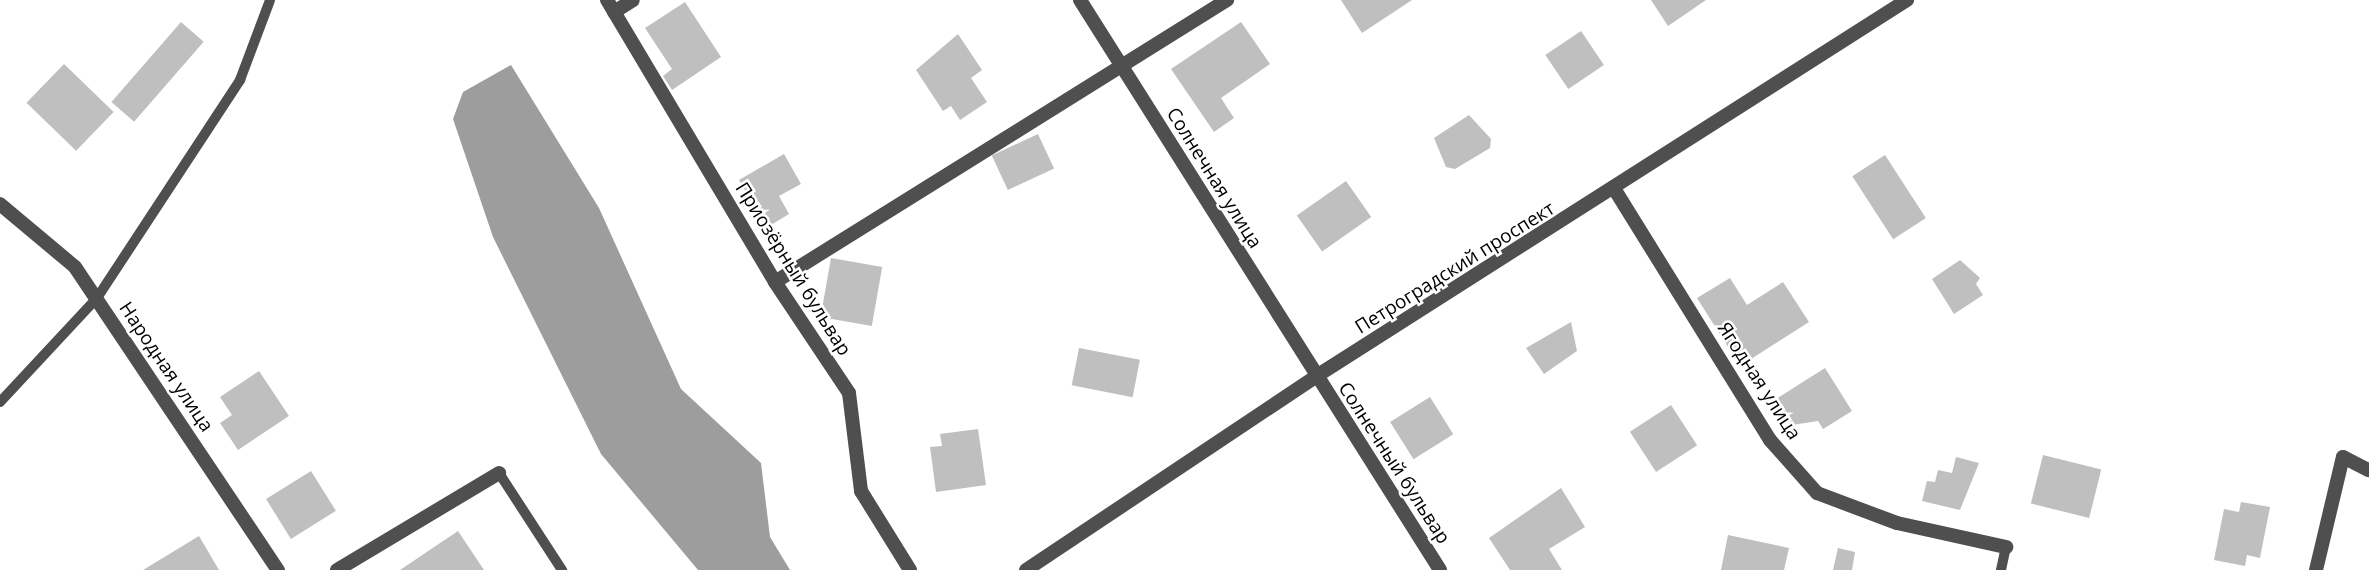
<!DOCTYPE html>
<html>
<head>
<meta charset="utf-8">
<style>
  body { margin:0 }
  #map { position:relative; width:2369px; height:570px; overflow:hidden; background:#fff; font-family:"Open Sans",sans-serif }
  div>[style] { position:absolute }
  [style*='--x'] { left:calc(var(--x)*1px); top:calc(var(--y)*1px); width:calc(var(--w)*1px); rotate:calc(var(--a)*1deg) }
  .water>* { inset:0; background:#9d9d9d }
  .building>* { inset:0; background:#bfbfbf; transform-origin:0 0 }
  .service>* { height:10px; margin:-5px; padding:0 5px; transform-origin:5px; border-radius:5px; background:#4f4f4f }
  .minor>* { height:14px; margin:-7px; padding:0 7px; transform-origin:7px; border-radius:7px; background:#4f4f4f }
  span { translate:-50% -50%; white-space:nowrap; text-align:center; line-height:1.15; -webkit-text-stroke:5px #fff; paint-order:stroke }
  .street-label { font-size:19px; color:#000 }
</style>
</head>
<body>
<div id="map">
  <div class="water">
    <i style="clip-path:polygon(511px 65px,599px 208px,681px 389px,761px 463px,770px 537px,790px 570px,698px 570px,601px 454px,493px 237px,453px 119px,463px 92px)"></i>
  </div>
  <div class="building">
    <i style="clip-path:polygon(1341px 0,1412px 0,1362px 33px)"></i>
    <i style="clip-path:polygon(1651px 0,1706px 0,1668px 26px)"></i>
    <i style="clip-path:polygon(685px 2px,721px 57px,672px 90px,663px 76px,672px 69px,645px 28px)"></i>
    <i style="left:181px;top:22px;width:30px;height:106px;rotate:41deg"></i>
    <i style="clip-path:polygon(1241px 22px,1270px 64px,1221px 98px,1234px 118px,1214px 132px,1171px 69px)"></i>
    <i style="left:1581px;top:31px;width:41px;height:43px;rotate:56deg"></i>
    <i style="clip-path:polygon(958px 34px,982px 70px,971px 78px,987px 102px,960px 120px,951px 106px,943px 111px,916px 70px)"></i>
    <i style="left:64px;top:64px;width:69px;height:54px;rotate:44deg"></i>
    <i style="clip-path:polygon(1469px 115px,1491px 139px,1490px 148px,1455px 169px,1446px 167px,1434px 138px)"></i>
    <i style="left:1038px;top:134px;width:38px;height:51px;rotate:65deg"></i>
    <i style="clip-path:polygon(784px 154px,801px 184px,779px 196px,789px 214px,766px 228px,739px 180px)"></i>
    <i style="left:1885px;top:155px;width:75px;height:39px;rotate:57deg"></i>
    <i style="left:1346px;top:181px;width:44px;height:60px;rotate:55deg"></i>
    <i style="left:831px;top:258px;width:52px;height:60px;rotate:10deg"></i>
    <i style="clip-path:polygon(1960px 260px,1980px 278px,1976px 284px,1983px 295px,1954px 314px,1932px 279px)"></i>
    <i style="clip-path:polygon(1730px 278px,1747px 305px,1783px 282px,1809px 322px,1740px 366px,1697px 298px)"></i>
    <i style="clip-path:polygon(1571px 322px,1577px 351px,1544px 374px,1526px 348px)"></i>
    <i style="left:1079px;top:348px;width:62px;height:38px;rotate:11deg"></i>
    <i style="clip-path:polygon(1825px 368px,1852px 411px,1823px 429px,1818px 421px,1792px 425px,1776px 399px)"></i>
    <i style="clip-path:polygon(259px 371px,289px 416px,238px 450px,220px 423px,232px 415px,220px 397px)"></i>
    <i style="left:1430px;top:397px;width:44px;height:47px;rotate:58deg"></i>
    <i style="left:1671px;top:405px;width:48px;height:49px;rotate:57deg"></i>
    <i style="clip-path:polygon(978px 429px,986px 485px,936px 492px,930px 447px,942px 446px,940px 434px)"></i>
    <i style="left:2043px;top:455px;width:60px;height:50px;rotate:14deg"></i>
    <i style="clip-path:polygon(1956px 457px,1979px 463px,1960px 510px,1922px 501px,1927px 481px,1935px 482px,1938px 470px,1952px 473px)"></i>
    <i style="left:311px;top:471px;width:47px;height:53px;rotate:58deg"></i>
    <i style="clip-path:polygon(1561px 488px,1585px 527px,1549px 549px,1562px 570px,1510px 570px,1489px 538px)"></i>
    <i style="clip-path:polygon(2241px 502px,2270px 507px,2260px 558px,2247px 555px,2245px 566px,2214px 560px,2224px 509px,2239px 512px)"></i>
    <i style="clip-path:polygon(458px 531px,484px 570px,400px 570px)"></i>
    <i style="clip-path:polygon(1728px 535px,1789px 548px,1784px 570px,1721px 570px)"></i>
    <i style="clip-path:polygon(199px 536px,219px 570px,143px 570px)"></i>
    <i style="clip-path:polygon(1838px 548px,1855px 552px,1852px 570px,1833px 570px)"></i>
  </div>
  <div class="service">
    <i style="--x:0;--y:402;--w:142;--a:-47"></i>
    <i style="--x:97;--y:298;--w:261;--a:-56.7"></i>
    <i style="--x:240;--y:80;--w:85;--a:-69.4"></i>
    <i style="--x:499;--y:473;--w:116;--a:57"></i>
    <i style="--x:2001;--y:570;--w:24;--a:-78"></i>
  </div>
  <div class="minor">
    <i style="--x:607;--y:0;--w:328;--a:59.2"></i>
    <i style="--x:775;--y:282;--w:133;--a:56.3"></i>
    <i style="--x:849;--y:393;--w:99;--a:83"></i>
    <i style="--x:861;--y:491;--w:93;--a:58.2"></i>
    <i style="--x:1080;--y:0;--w:674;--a:57.72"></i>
    <i style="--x:614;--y:12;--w:22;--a:-32"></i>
    <i style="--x:1615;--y:190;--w:294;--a:58.2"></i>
    <i style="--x:1770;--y:440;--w:71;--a:48.4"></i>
    <i style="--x:1817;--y:493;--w:85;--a:20.6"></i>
    <i style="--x:1897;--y:523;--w:112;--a:12.4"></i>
    <i style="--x:0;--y:204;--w:98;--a:40"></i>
    <i style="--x:75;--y:267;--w:365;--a:56.2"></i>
    <i style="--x:775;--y:282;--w:533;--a:-31.96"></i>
    <i style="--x:337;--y:570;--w:189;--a:-30.9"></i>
    <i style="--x:1026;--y:570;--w:348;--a:-33.7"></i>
    <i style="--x:1315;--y:377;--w:702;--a:-32.49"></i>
    <i style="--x:2316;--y:570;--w:116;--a:-76.6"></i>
    <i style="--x:2343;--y:457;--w:29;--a:27"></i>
  </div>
  <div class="street-label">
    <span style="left:1214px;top:178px;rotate:58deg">Солнечная улица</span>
    <span style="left:1455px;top:268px;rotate:-32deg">Петроградский проспект</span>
    <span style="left:793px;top:269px;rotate:58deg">Приозёрный бульвар</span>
    <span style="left:166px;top:367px;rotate:56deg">Народная улица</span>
    <span style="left:1759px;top:381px;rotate:57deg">Ягодная улица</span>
    <span style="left:1394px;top:463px;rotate:57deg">Солнечный бульвар</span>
  </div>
</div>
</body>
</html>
